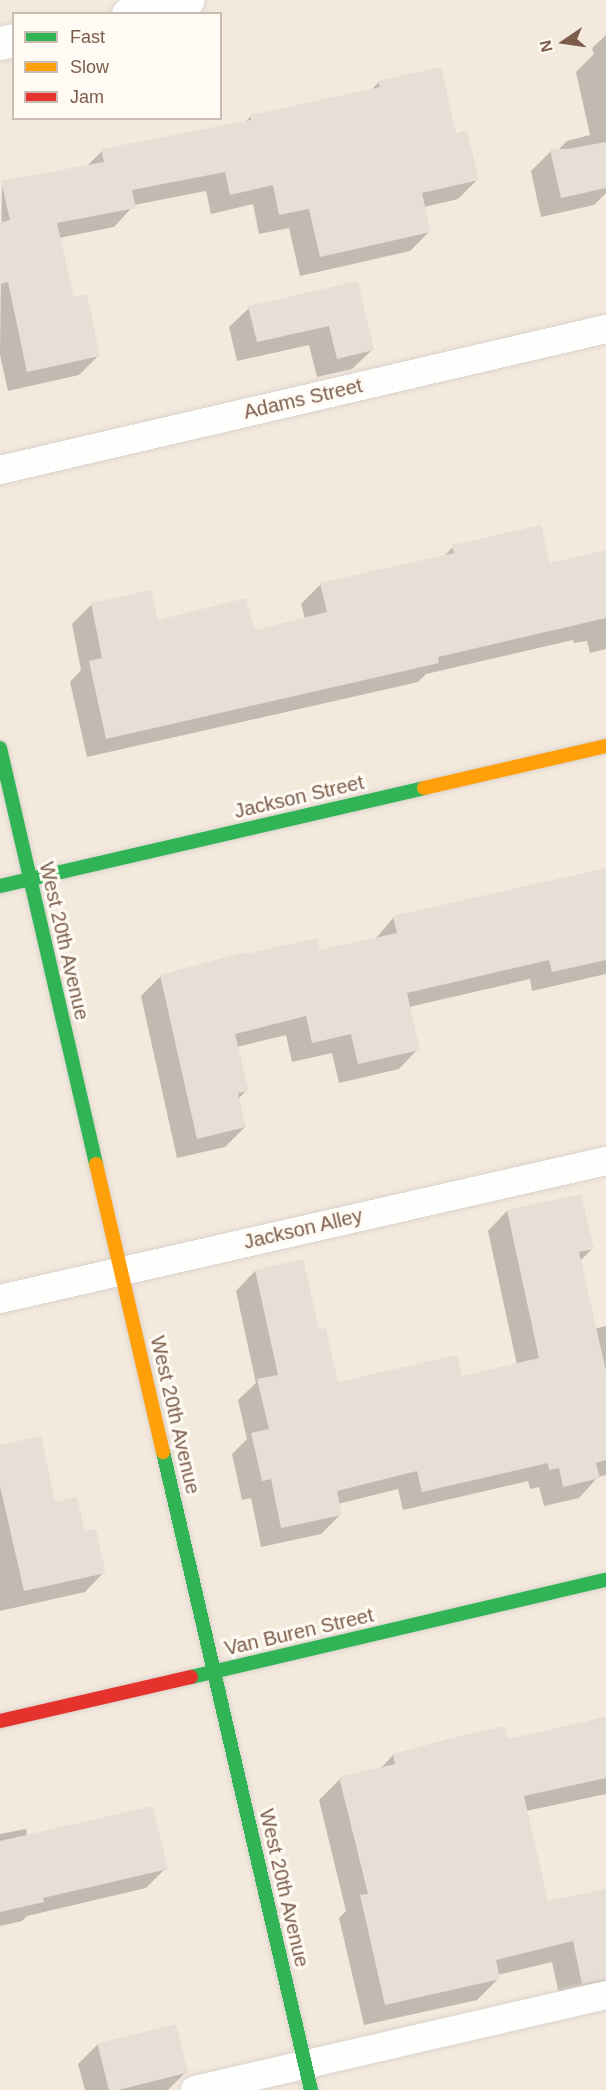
<!DOCTYPE html>
<html>
<head>
<meta charset="utf-8">
<style>
  body { margin:0 }
  #map { position:relative; width:606px; height:2090px; overflow:hidden; background:#faf6ef; font-family:Helvetica,sans-serif }
  div>[style] { position:absolute }
  [style*='--x'] { left:calc(var(--x)*1px); top:calc(var(--y)*1px); width:calc(var(--w)*1px); rotate:calc(var(--a)*1deg) }
  .residential>* { inset:0; background:#f3e9dd }
  .shadow>* { inset:0; background:#0003 }
  .building>* { inset:0; background:#e7ded6; transform-origin:0 0 }
  .roads { filter:drop-shadow(0 0 2px #dad3cd) drop-shadow(0 0 2px #dad3cd) }
  .lane>* { height:28px; margin:-14px; padding:0 14px; transform-origin:14px; border-radius:14px; background:#fefefd }
  .street>* { height:33px; margin:-16.5px; padding:0 16.5px; transform-origin:16.5px; border-radius:16.5px; background:#fefefd }
  .fast>* { height:14px; margin:-7px; padding:0 7px; transform-origin:7px; border-radius:7px; background:#30b455 }
  .slow>* { height:14px; margin:-7px; padding:0 7px; transform-origin:7px; border-radius:7px; background:#ff9f0a }
  .jam>* { height:14px; margin:-7px; padding:0 7px; transform-origin:7px; border-radius:7px; background:#e5322d }
  span { translate:-50% -50%; white-space:nowrap; text-align:center; line-height:1.15; -webkit-text-stroke:6px #fffaf3; paint-order:stroke }
  .street-label { font-size:20px; color:#7c5d4b }
  .legend { position:absolute; left:12px; top:12px; width:210px; height:108px; box-sizing:border-box; background:#fffaf3; border:2px solid #cbbbb0; margin:0; padding:8px 10px; list-style:none; font-size:18px; color:#7c5d4b }
  .legend li { display:flex; align-items:center; gap:12px; height:30px }
  .legend b { width:30px; border:2px solid #cbbbb0 }
  .north { position:absolute; left:534px; top:12px; width:60px; height:60px; -webkit-text-stroke:4px #fffaf3; paint-order:stroke; rotate:257deg; font-size:16px; font-weight:700; line-height:24px; text-align:center; color:#7c5d4b }
  .north::after { content:''; display:block; margin:auto; width:21px; height:27px; background:#7c5d4b; clip-path:polygon(50% 0,100% 100%,50% 72%,0 100%) }
</style>
</head>
<body>
<div id="map">
  <div class="residential">
    <i style="clip-path:polygon(evenodd,0 0,606px 0,606px 2090px,0 2090px,0 0,14px 14px,220px 14px,220px 118px,14px 118px,14px 14px)"></i>
  </div>
  <div class="shadow">
    <i style="clip-path:polygon(606px 35px,606px 193px,594px 205px,541px 217px,531px 171px,551px 151px,557px 151px,567px 141px,590px 135px,576px 72px,594px 54px,592px 48px)"></i>
    <i style="clip-path:polygon(379px 82px,455px 135px,477px 180px,458px 199px,424px 207px,430px 231px,410px 251px,300px 276px,289px 228px,259px 234px,253px 204px,211px 214px,206px 191px,134px 205px,114px 227px,59px 238px,73px 298px,99px 355px,79px 375px,8px 391px,0 355px,2px 182px,86px 167px,102px 151px,244px 123px,251px 116px,370px 91px)"></i>
    <i style="clip-path:polygon(357px 283px,372px 350px,352px 369px,317px 377px,309px 345px,237px 361px,229px 327px,249px 308px)"></i>
    <i style="clip-path:polygon(453px 547px,549px 565px,606px 551px,606px 649px,590px 653px,587px 641px,574px 643px,573px 640px,426px 674px,418px 682px,87px 757px,70px 682px,81px 670px,72px 624px,91px 605px,150px 592px,157px 622px,254px 632px,305px 619px,301px 604px,321px 584px,442px 558px)"></i>
    <i style="clip-path:polygon(606px 880px,606px 974px,532px 991px,530px 979px,409px 1007px,418px 1049px,399px 1069px,339px 1083px,332px 1053px,292px 1062px,286px 1035px,237px 1047px,247px 1090px,238px 1099px,245px 1127px,225px 1147px,177px 1158px,141px 996px,161px 976px,245px 956px,318px 952px,375px 939px,394px 917px)"></i>
    <i style="clip-path:polygon(507px 1211px,592px 1249px,579px 1262px,595px 1329px,606px 1326px,606px 1475px,598px 1477px,579px 1498px,544px 1506px,539px 1487px,530px 1489px,528px 1481px,403px 1510px,398px 1489px,338px 1504px,341px 1514px,321px 1534px,261px 1547px,251px 1498px,242px 1500px,232px 1454px,247px 1439px,238px 1400px,256px 1383px,236px 1291px,255px 1271px,317px 1331px,337px 1384px,461px 1378px,517px 1365px,488px 1231px)"></i>
    <i style="clip-path:polygon(0 1446px,84px 1533px,104px 1572px,85px 1592px,0 1611px)"></i>
    <i style="clip-path:polygon(606px 1717px,606px 1794px,526px 1811px,547px 1903px,606px 1898px,606px 1985px,560px 1999px,552px 1962px,497px 1975px,498px 1979px,477px 2000px,364px 2025px,339px 1918px,346px 1911px,319px 1800px,340px 1779px,379px 1770px,393px 1755px,507px 1741px)"></i>
    <i style="clip-path:polygon(26px 1829px,27px 1836px,166px 1868px,146px 1888px,27px 1916px,22px 1921px,0 1926px,0 1834px)"></i>
    <i style="clip-path:polygon(98px 2044px,186px 2072px,168px 2090px,85px 2090px,78px 2064px)"></i>
  </div>
  <div class="building">
    <i style="clip-path:polygon(441px 67px,456px 133px,467px 130px,479px 180px,422px 193px,431px 232px,320px 257px,309px 209px,279px 215px,273px 185px,230px 195px,225px 172px,132px 190px,136px 208px,57px 223px,74px 297px,87px 294px,100px 356px,27px 372px,8px 282px,0 284px,0 223px,10px 220px,1px 181px,104px 162px,101px 149px,251px 120px,250px 115px,380px 87px,378px 81px)"></i>
    <i style="clip-path:polygon(606px 142px,606px 188px,561px 198px,550px 149px,568px 149px)"></i>
    <i style="clip-path:polygon(358px 281px,374px 350px,337px 359px,329px 326px,257px 342px,248px 306px)"></i>
    <i style="clip-path:polygon(541px 525px,550px 563px,606px 550px,606px 618px,438px 657px,439px 663px,106px 739px,89px 661px,102px 658px,91px 603px,151px 590px,158px 620px,246px 598px,255px 630px,327px 612px,320px 583px,454px 553px,452px 545px)"></i>
    <i style="clip-path:polygon(606px 868px,606px 960px,552px 972px,549px 960px,407px 993px,420px 1050px,358px 1064px,351px 1034px,312px 1043px,306px 1016px,235px 1034px,249px 1091px,238px 1093px,246px 1127px,197px 1139px,160px 975px,245px 952px,246px 954px,317px 938px,320px 950px,397px 933px,393px 916px)"></i>
    <i style="clip-path:polygon(581px 1194px,594px 1249px,579px 1252px,606px 1371px,606px 1460px,596px 1463px,600px 1478px,563px 1487px,559px 1468px,549px 1470px,548px 1463px,422px 1492px,417px 1471px,337px 1491px,342px 1515px,281px 1528px,271px 1479px,262px 1481px,251px 1433px,269px 1429px,257px 1379px,278px 1375px,255px 1270px,303px 1259px,319px 1329px,326px 1328px,338px 1382px,457px 1355px,462px 1376px,539px 1358px,507px 1210px)"></i>
    <i style="clip-path:polygon(41px 1436px,55px 1502px,77px 1497px,85px 1531px,96px 1529px,106px 1573px,24px 1591px,0 1486px,0 1445px)"></i>
    <i style="clip-path:polygon(606px 1717px,606px 1778px,524px 1796px,548px 1901px,606px 1889px,606px 1979px,582px 1984px,573px 1941px,496px 1960px,500px 1979px,385px 2005px,360px 1895px,368px 1894px,339px 1777px,395px 1764px,393px 1754px,452px 1738px,505px 1726px,508px 1739px)"></i>
    <i style="clip-path:polygon(153px 1806px,168px 1869px,43px 1898px,44px 1902px,0 1912px,0 1841px)"></i>
    <i style="left:176px;top:2024px;width:50px;height:81px;rotate:76deg"></i>
  </div>
  <div class="roads">
    <div class="lane">
      <i style="--x:0;--y:470;--w:622;--a:-13.1"></i>
      <i style="--x:0;--y:1299;--w:622;--a:-12.83"></i>
      <i style="--x:195;--y:2090;--w:422;--a:-13"></i>
    </div>
    <div class="street">
      <i style="--x:128;--y:14;--w:61;--a:-13.3"></i>
      <i style="--x:0;--y:43;--w:14;--a:-12"></i>
    </div>
    <div class="fast">
      <i style="--x:0;--y:748;--w:427;--a:77"></i>
      <i style="--x:0;--y:886;--w:435;--a:-13"></i>
      <i style="--x:163;--y:1452;--w:655;--a:76.94"></i>
      <i style="--x:191;--y:1677;--w:426;--a:-13.2"></i>
    </div>
    <div class="slow">
      <i style="--x:424;--y:788;--w:187;--a:-13"></i>
      <i style="--x:96;--y:1164;--w:296;--a:76.9"></i>
    </div>
    <div class="jam">
      <i style="--x:0;--y:1721;--w:196;--a:-13"></i>
    </div>
  </div>
  <div class="street-label">
    <span style="left:303px;top:399px;rotate:-13deg">Adams Street</span>
    <span style="left:299px;top:797px;rotate:-13deg">Jackson Street</span>
    <span style="left:64px;top:941px;rotate:77deg">West 20th Avenue</span>
    <span style="left:303px;top:1229px;rotate:-13deg">Jackson Alley</span>
    <span style="left:175px;top:1415px;rotate:77deg">West 20th Avenue</span>
    <span style="left:299px;top:1632px;rotate:-13deg">Van Buren Street</span>
    <span style="left:284px;top:1888px;rotate:77deg">West 20th Avenue</span>
  </div>
  <ul class="legend">
  <li><b style="height:8px;background:#30b455"></b>Fast</li>
  <li><b style="height:8px;background:#ff9f0a"></b>Slow</li>
  <li><b style="height:8px;background:#e5322d"></b>Jam</li>
  </ul>
  <div class="north">N</div>
</div>
</body>
</html>
